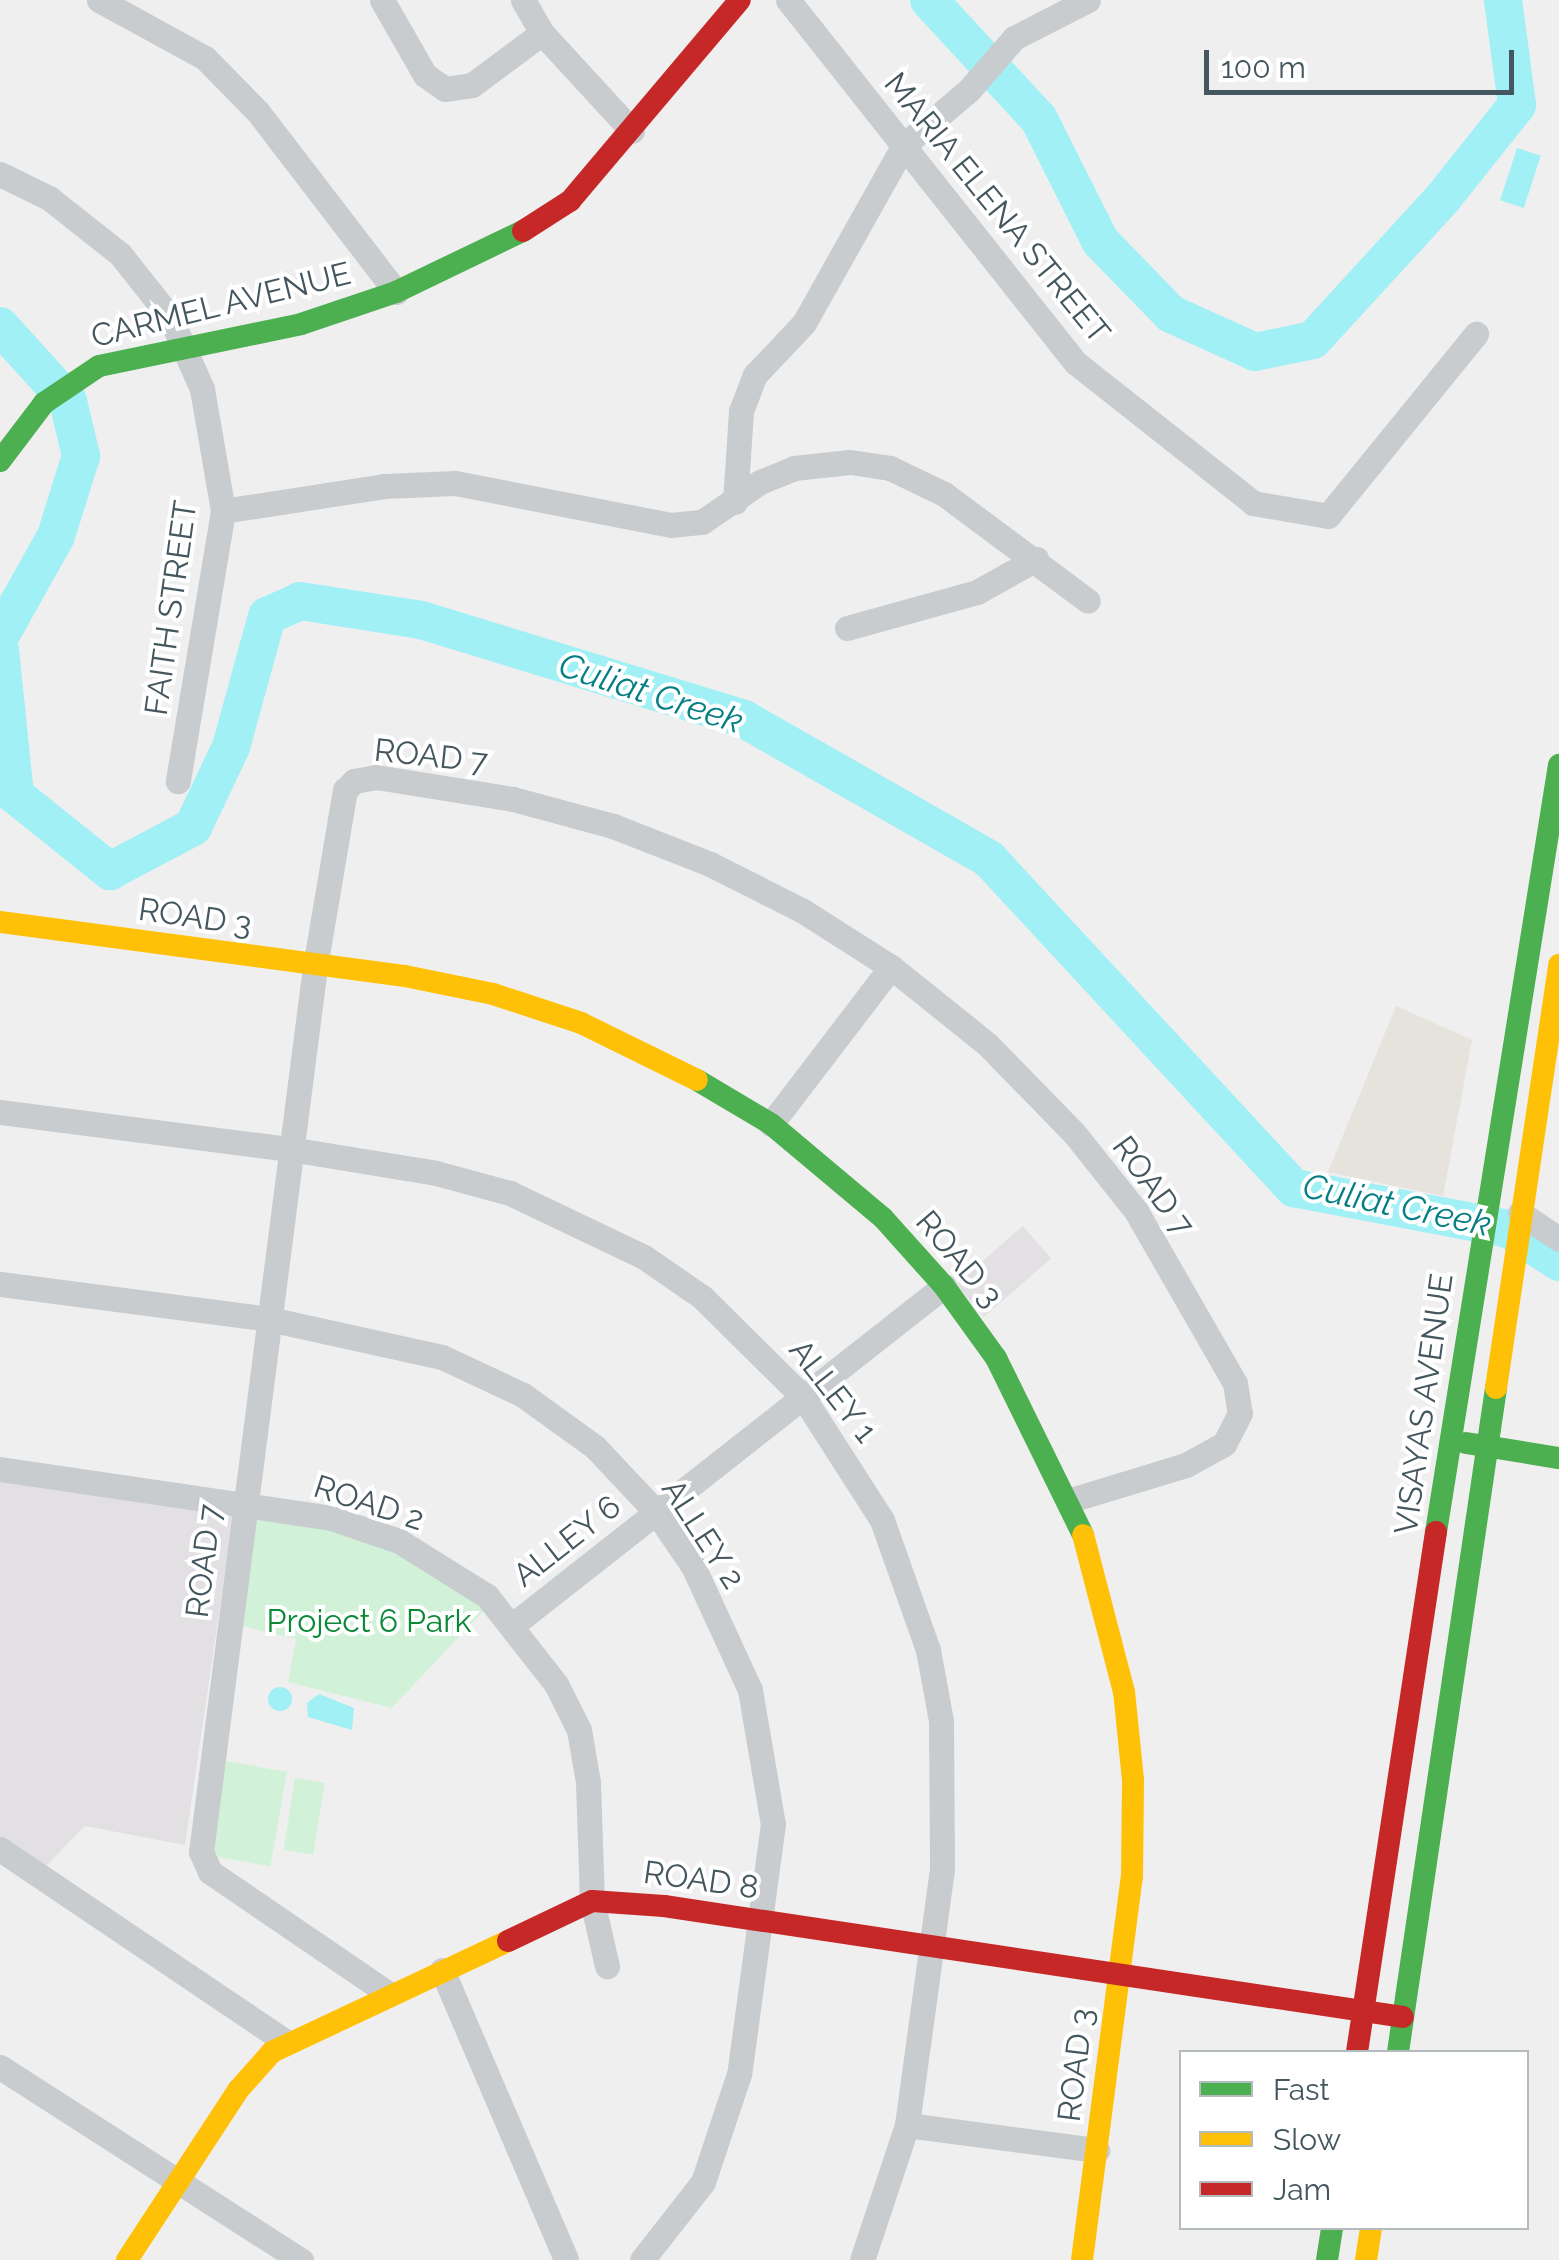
<!DOCTYPE html>
<html>
<head>
<meta charset="utf-8">
<style>
  body { margin:0 }
  #map { position:relative; width:1559px; height:2260px; overflow:hidden; background:#f0efef; font-family:Raleway,sans-serif }
  div>[style] { position:absolute }
  [style*='--x'] { left:calc(var(--x)*1px); top:calc(var(--y)*1px); width:calc(var(--w)*1px); rotate:calc(var(--a)*1deg) }
  .commercial>* { inset:0; background:#e6e2dc }
  .education>* { inset:0; background:#e2e0e2; transform-origin:0 0 }
  .green>* { inset:0; background:#d1f2d8; transform-origin:0 0 }
  .water>* { inset:0; background:#a1f0f5; transform-origin:0 0 }
  .round { border-radius:50% }
  .river>* { height:38px; margin:-19px; padding:0 19px; transform-origin:19px; border-radius:19px; background:#a1f0f5 }
  .street>* { height:25px; margin:-12.5px; padding:0 12.5px; transform-origin:12.5px; border-radius:12.5px; background:#c8ccce }
  .fast>* { height:22px; margin:-11px; padding:0 11px; transform-origin:11px; border-radius:11px; background:#4caf50 }
  .slow>* { height:22px; margin:-11px; padding:0 11px; transform-origin:11px; border-radius:11px; background:#ffc107 }
  .jam>* { height:22px; margin:-11px; padding:0 11px; transform-origin:11px; border-radius:11px; background:#c62828 }
  span { translate:-50% -50%; white-space:nowrap; text-align:center; line-height:1.15; -webkit-text-stroke:8px #fff; paint-order:stroke }
  .street-label { font-size:32px; color:#44565e }
  .park-label { font-size:32px; color:#0b8936 }
  .water-label { font-size:35px; color:#057e84; font-style:italic }
  .legend { position:absolute; left:1179px; top:2050px; width:350px; height:180px; box-sizing:border-box; background:#fff; border:2px solid #b4bbbf; margin:0; padding:12px 18px; list-style:none; font-size:30px; color:#44565e }
  .legend li { display:flex; align-items:center; gap:20px; height:50px }
  .legend b { width:50px; border:2px solid #b4bbbf }
  .scale { position:absolute; left:1204px; top:50px; width:310px; height:45px; box-sizing:border-box; border:5px solid #44565e; border-top:0; padding-left:12px; font-size:30px; line-height:35px; white-space:nowrap; color:#44565e; -webkit-text-stroke:8px #fff; paint-order:stroke }
</style>
</head>
<body>
<div id="map">
  <div class="commercial">
    <i style="clip-path:polygon(1396px 1006px,1472px 1040px,1443px 1196px,1328px 1172px)"></i>
  </div>
  <div class="education">
    <i style="left:1023px;top:1226px;width:43px;height:89px;rotate:49deg"></i>
    <i style="clip-path:polygon(0 1480px,234px 1511px,185px 1845px,85px 1826px,40px 1872px,0 1845px)"></i>
  </div>
  <div class="green">
    <i style="clip-path:polygon(251px 1514px,328px 1525px,399px 1549px,486px 1608px,392px 1708px,288px 1682px,296px 1639px,241px 1626px)"></i>
    <i style="left:226px;top:1761px;width:62px;height:96px;rotate:10deg"></i>
    <i style="left:295px;top:1778px;width:30px;height:73px;rotate:9deg"></i>
  </div>
  <div class="water">
    <i style="left:1517px;top:148px;width:25px;height:55px;rotate:18deg"></i>
    <i class="round" style="left:268px;top:1687px;width:24px;height:24px"></i>
    <i style="clip-path:polygon(319px 1694px,354px 1708px,352px 1730px,308px 1717px,307px 1703px)"></i>
  </div>
  <div class="river">
    <i style="--x:929;--y:0;--w:162;--a:47.3"></i>
    <i style="--x:1039;--y:119;--w:136;--a:63.4"></i>
    <i style="--x:1100;--y:241;--w:102;--a:45.8"></i>
    <i style="--x:1171;--y:314;--w:92;--a:24.3"></i>
    <i style="--x:1255;--y:352;--w:59;--a:-11.7"></i>
    <i style="--x:1313;--y:340;--w:193;--a:-47.5"></i>
    <i style="--x:1443;--y:198;--w:119;--a:-51.5"></i>
    <i style="--x:1517;--y:105;--w:106;--a:-97.6"></i>
    <i style="--x:0;--y:326;--w:101;--a:47.8"></i>
    <i style="--x:68;--y:401;--w:57;--a:76.7"></i>
    <i style="--x:81;--y:456;--w:84;--a:107.4"></i>
    <i style="--x:56;--y:536;--w:115;--a:119.2"></i>
    <i style="--x:0;--y:650;--w:146;--a:84.1"></i>
    <i style="--x:15;--y:795;--w:122;--a:38.7"></i>
    <i style="--x:110;--y:871;--w:94;--a:-27.9"></i>
    <i style="--x:193;--y:827;--w:89;--a:-64.6"></i>
    <i style="--x:231;--y:747;--w:136;--a:-74.6"></i>
    <i style="--x:267;--y:616;--w:36;--a:-24"></i>
    <i style="--x:300;--y:601;--w:122;--a:8.9"></i>
    <i style="--x:421;--y:620;--w:338;--a:17"></i>
    <i style="--x:744;--y:719;--w:282;--a:29.7"></i>
    <i style="--x:989;--y:859;--w:449;--a:47.2"></i>
    <i style="--x:1294;--y:1188;--w:218;--a:10.8"></i>
    <i style="--x:1508;--y:1229;--w:61;--a:32.9"></i>
  </div>
  <div class="street">
    <i style="--x:99;--y:0;--w:121;--a:28.7"></i>
    <i style="--x:205;--y:58;--w:76;--a:45.5"></i>
    <i style="--x:258;--y:112;--w:227;--a:52.5"></i>
    <i style="--x:382;--y:0;--w:86;--a:60.2"></i>
    <i style="--x:425;--y:75;--w:24;--a:35"></i>
    <i style="--x:445;--y:89;--w:27;--a:-8"></i>
    <i style="--x:472;--y:85;--w:87;--a:-36.6"></i>
    <i style="--x:523;--y:0;--w:38;--a:60"></i>
    <i style="--x:542;--y:33;--w:133;--a:47.4"></i>
    <i style="--x:788;--y:0;--w:463;--a:51.6"></i>
    <i style="--x:1076;--y:363;--w:226;--a:38.3"></i>
    <i style="--x:1253;--y:503;--w:76;--a:9.8"></i>
    <i style="--x:1328;--y:516;--w:235;--a:-50.9"></i>
    <i style="--x:0;--y:174;--w:55;--a:26.1"></i>
    <i style="--x:49;--y:198;--w:90;--a:38.3"></i>
    <i style="--x:120;--y:254;--w:80;--a:51.6"></i>
    <i style="--x:170;--y:317;--w:79;--a:66"></i>
    <i style="--x:202;--y:389;--w:124;--a:80.2"></i>
    <i style="--x:223;--y:511;--w:274;--a:99.5"></i>
    <i style="--x:735;--y:502;--w:91;--a:-86.2"></i>
    <i style="--x:741;--y:411;--w:39;--a:-69"></i>
    <i style="--x:755;--y:375;--w:71;--a:-46.7"></i>
    <i style="--x:804;--y:323;--w:204;--a:-60.7"></i>
    <i style="--x:904;--y:145;--w:85;--a:-40.2"></i>
    <i style="--x:969;--y:90;--w:69;--a:-49.1"></i>
    <i style="--x:1014;--y:38;--w:83;--a:-27.2"></i>
    <i style="--x:223;--y:511;--w:163;--a:-8.8"></i>
    <i style="--x:384;--y:486;--w:71;--a:-2.4"></i>
    <i style="--x:455;--y:483;--w:220;--a:11"></i>
    <i style="--x:671;--y:525;--w:31;--a:-6"></i>
    <i style="--x:702;--y:522;--w:70;--a:-34.6"></i>
    <i style="--x:760;--y:482;--w:37;--a:-22"></i>
    <i style="--x:794;--y:468;--w:56;--a:-6.1"></i>
    <i style="--x:850;--y:462;--w:40;--a:8.5"></i>
    <i style="--x:890;--y:468;--w:60;--a:25.7"></i>
    <i style="--x:944;--y:494;--w:179;--a:36.6"></i>
    <i style="--x:847;--y:628;--w:135;--a:-15.5"></i>
    <i style="--x:977;--y:592;--w:68;--a:-29.2"></i>
    <i style="--x:0;--y:1112;--w:292;--a:7.3"></i>
    <i style="--x:290;--y:1149;--w:148;--a:9.3"></i>
    <i style="--x:436;--y:1173;--w:77;--a:15.1"></i>
    <i style="--x:510;--y:1193;--w:148;--a:25.5"></i>
    <i style="--x:644;--y:1257;--w:70;--a:34.6"></i>
    <i style="--x:702;--y:1297;--w:142;--a:44.7"></i>
    <i style="--x:803;--y:1397;--w:146;--a:57.3"></i>
    <i style="--x:882;--y:1520;--w:138;--a:70.5"></i>
    <i style="--x:928;--y:1650;--w:72;--a:79.6"></i>
    <i style="--x:941;--y:1721;--w:148;--a:89.6"></i>
    <i style="--x:942;--y:1869;--w:258;--a:97.8"></i>
    <i style="--x:907;--y:2125;--w:142;--a:108.4"></i>
    <i style="--x:771;--y:1124;--w:198;--a:-52.6"></i>
    <i style="--x:1520;--y:1213;--w:47;--a:33.7"></i>
    <i style="--x:0;--y:1284;--w:271;--a:7.4"></i>
    <i style="--x:269;--y:1319;--w:177;--a:12.4"></i>
    <i style="--x:442;--y:1357;--w:89;--a:25.1"></i>
    <i style="--x:523;--y:1395;--w:89;--a:35.8"></i>
    <i style="--x:595;--y:1447;--w:89;--a:46.8"></i>
    <i style="--x:656;--y:1512;--w:65;--a:55.6"></i>
    <i style="--x:693;--y:1566;--w:136;--a:65.3"></i>
    <i style="--x:750;--y:1690;--w:136;--a:80.3"></i>
    <i style="--x:773;--y:1824;--w:252;--a:97.7"></i>
    <i style="--x:739;--y:2074;--w:114;--a:108.4"></i>
    <i style="--x:703;--y:2182;--w:99;--a:128"></i>
    <i style="--x:0;--y:1469;--w:335;--a:8.4"></i>
    <i style="--x:331;--y:1518;--w:72;--a:18.7"></i>
    <i style="--x:399;--y:1541;--w:104;--a:32"></i>
    <i style="--x:487;--y:1596;--w:112;--a:51.9"></i>
    <i style="--x:556;--y:1684;--w:51;--a:63.4"></i>
    <i style="--x:579;--y:1730;--w:53;--a:80.2"></i>
    <i style="--x:588;--y:1782;--w:119;--a:88.1"></i>
    <i style="--x:592;--y:1901;--w:67;--a:77"></i>
    <i style="--x:514;--y:1624;--w:547;--a:-38.17"></i>
    <i style="--x:0;--y:1849;--w:345;--a:34"></i>
    <i style="--x:442;--y:1970;--w:315;--a:66.8"></i>
    <i style="--x:389;--y:1994;--w:217;--a:-145.7"></i>
    <i style="--x:210;--y:1872;--w:22;--a:-114"></i>
    <i style="--x:201;--y:1852;--w:892;--a:-82.66"></i>
    <i style="--x:315;--y:967;--w:180;--a:-80.4"></i>
    <i style="--x:345;--y:790;--w:13;--a:-45"></i>
    <i style="--x:354;--y:781;--w:22;--a:-10"></i>
    <i style="--x:376;--y:777;--w:139;--a:9.1"></i>
    <i style="--x:513;--y:799;--w:104;--a:15.1"></i>
    <i style="--x:613;--y:826;--w:104;--a:21.4"></i>
    <i style="--x:710;--y:864;--w:104;--a:26.8"></i>
    <i style="--x:803;--y:911;--w:104;--a:32.5"></i>
    <i style="--x:891;--y:967;--w:123;--a:38.7"></i>
    <i style="--x:987;--y:1044;--w:124;--a:45.7"></i>
    <i style="--x:1074;--y:1133;--w:100;--a:51.5"></i>
    <i style="--x:1136;--y:1211;--w:198;--a:60.1"></i>
    <i style="--x:1235;--y:1383;--w:30;--a:81"></i>
    <i style="--x:1240;--y:1413;--w:35;--a:117"></i>
    <i style="--x:1224;--y:1444;--w:43;--a:151.1"></i>
    <i style="--x:1186;--y:1465;--w:120;--a:163.1"></i>
    <i style="--x:0;--y:2067;--w:358;--a:32.7"></i>
    <i style="--x:907;--y:2125;--w:192;--a:7.5"></i>
  </div>
  <div class="fast">
    <i style="--x:0;--y:461;--w:73;--a:-52.8"></i>
    <i style="--x:44;--y:403;--w:66;--a:-33.9"></i>
    <i style="--x:99;--y:366;--w:206;--a:-11.7"></i>
    <i style="--x:301;--y:324;--w:100;--a:-18.6"></i>
    <i style="--x:396;--y:292;--w:141;--a:-25.7"></i>
    <i style="--x:697;--y:1080;--w:86;--a:30.7"></i>
    <i style="--x:771;--y:1124;--w:146;--a:40"></i>
    <i style="--x:883;--y:1218;--w:91;--a:48.1"></i>
    <i style="--x:944;--y:1286;--w:89;--a:54.2"></i>
    <i style="--x:996;--y:1358;--w:197;--a:63.8"></i>
    <i style="--x:1466;--y:1443;--w:94;--a:9.2"></i>
    <i style="--x:1436;--y:1532;--w:777;--a:-80.89"></i>
    <i style="--x:1398;--y:2052;--w:671;--a:-81.6"></i>
    <i style="--x:1327;--y:2260;--w:32;--a:-81"></i>
  </div>
  <div class="slow">
    <i style="--x:0;--y:922;--w:409;--a:7.6"></i>
    <i style="--x:405;--y:976;--w:90;--a:11.6"></i>
    <i style="--x:493;--y:994;--w:93;--a:18.2"></i>
    <i style="--x:581;--y:1023;--w:129;--a:26.2"></i>
    <i style="--x:1496;--y:1388;--w:428;--a:-81.5"></i>
    <i style="--x:127;--y:2260;--w:204;--a:-56.8"></i>
    <i style="--x:239;--y:2089;--w:50;--a:-48.3"></i>
    <i style="--x:272;--y:2052;--w:261;--a:-25.2"></i>
    <i style="--x:1082;--y:2260;--w:386;--a:-82.6"></i>
    <i style="--x:1132;--y:1877;--w:97;--a:-89.4"></i>
    <i style="--x:1133;--y:1780;--w:88;--a:-95.8"></i>
    <i style="--x:1124;--y:1692;--w:162;--a:-104.6"></i>
    <i style="--x:1366;--y:2260;--w:32;--a:-81"></i>
  </div>
  <div class="jam">
    <i style="--x:523;--y:231;--w:56;--a:-32.6"></i>
    <i style="--x:570;--y:201;--w:263;--a:-49.8"></i>
    <i style="--x:508;--y:1941;--w:93;--a:-25.5"></i>
    <i style="--x:592;--y:1901;--w:72;--a:4"></i>
    <i style="--x:664;--y:1906;--w:747;--a:8.54"></i>
    <i style="--x:1357;--y:2052;--w:526;--a:-81.36"></i>
  </div>
  <div class="street-label">
    <span style="left:997px;top:208px;rotate:51deg">MARIA ELENA STREET</span>
    <span style="left:221px;top:305px;rotate:-14deg">CARMEL AVENUE</span>
    <span style="left:171px;top:608px;rotate:-82deg">FAITH STREET</span>
    <span style="left:431px;top:756px;rotate:6deg">ROAD 7</span>
    <span style="left:195px;top:917px;rotate:8deg">ROAD 3</span>
    <span style="left:1153px;top:1186px;rotate:54deg">ROAD 7</span>
    <span style="left:959px;top:1259px;rotate:50deg">ROAD 3</span>
    <span style="left:833px;top:1391px;rotate:52deg">ALLEY 1</span>
    <span style="left:1424px;top:1404px;rotate:-82deg">VISAYAS AVENUE</span>
    <span style="left:369px;top:1503px;rotate:18deg">ROAD 2</span>
    <span style="left:703px;top:1534px;rotate:57deg">ALLEY 2</span>
    <span style="left:567px;top:1541px;rotate:-38deg">ALLEY 6</span>
    <span style="left:204px;top:1561px;rotate:-83deg">ROAD 7</span>
    <span style="left:701px;top:1880px;rotate:8deg">ROAD 8</span>
    <span style="left:1076px;top:2065px;rotate:-83deg">ROAD 3</span>
  </div>
  <div class="park-label">
    <span style="left:369px;top:1621px">Project 6 Park</span>
  </div>
  <div class="water-label">
    <span style="left:651px;top:693px;rotate:18deg">Culiat Creek</span>
    <span style="left:1397px;top:1205px;rotate:12deg">Culiat Creek</span>
  </div>
  <ul class="legend">
  <li><b style="height:12px;background:#4caf50"></b>Fast</li>
  <li><b style="height:12px;background:#ffc107"></b>Slow</li>
  <li><b style="height:12px;background:#c62828"></b>Jam</li>
  </ul>
  <div class="scale">100 m</div>
</div>
</body>
</html>
